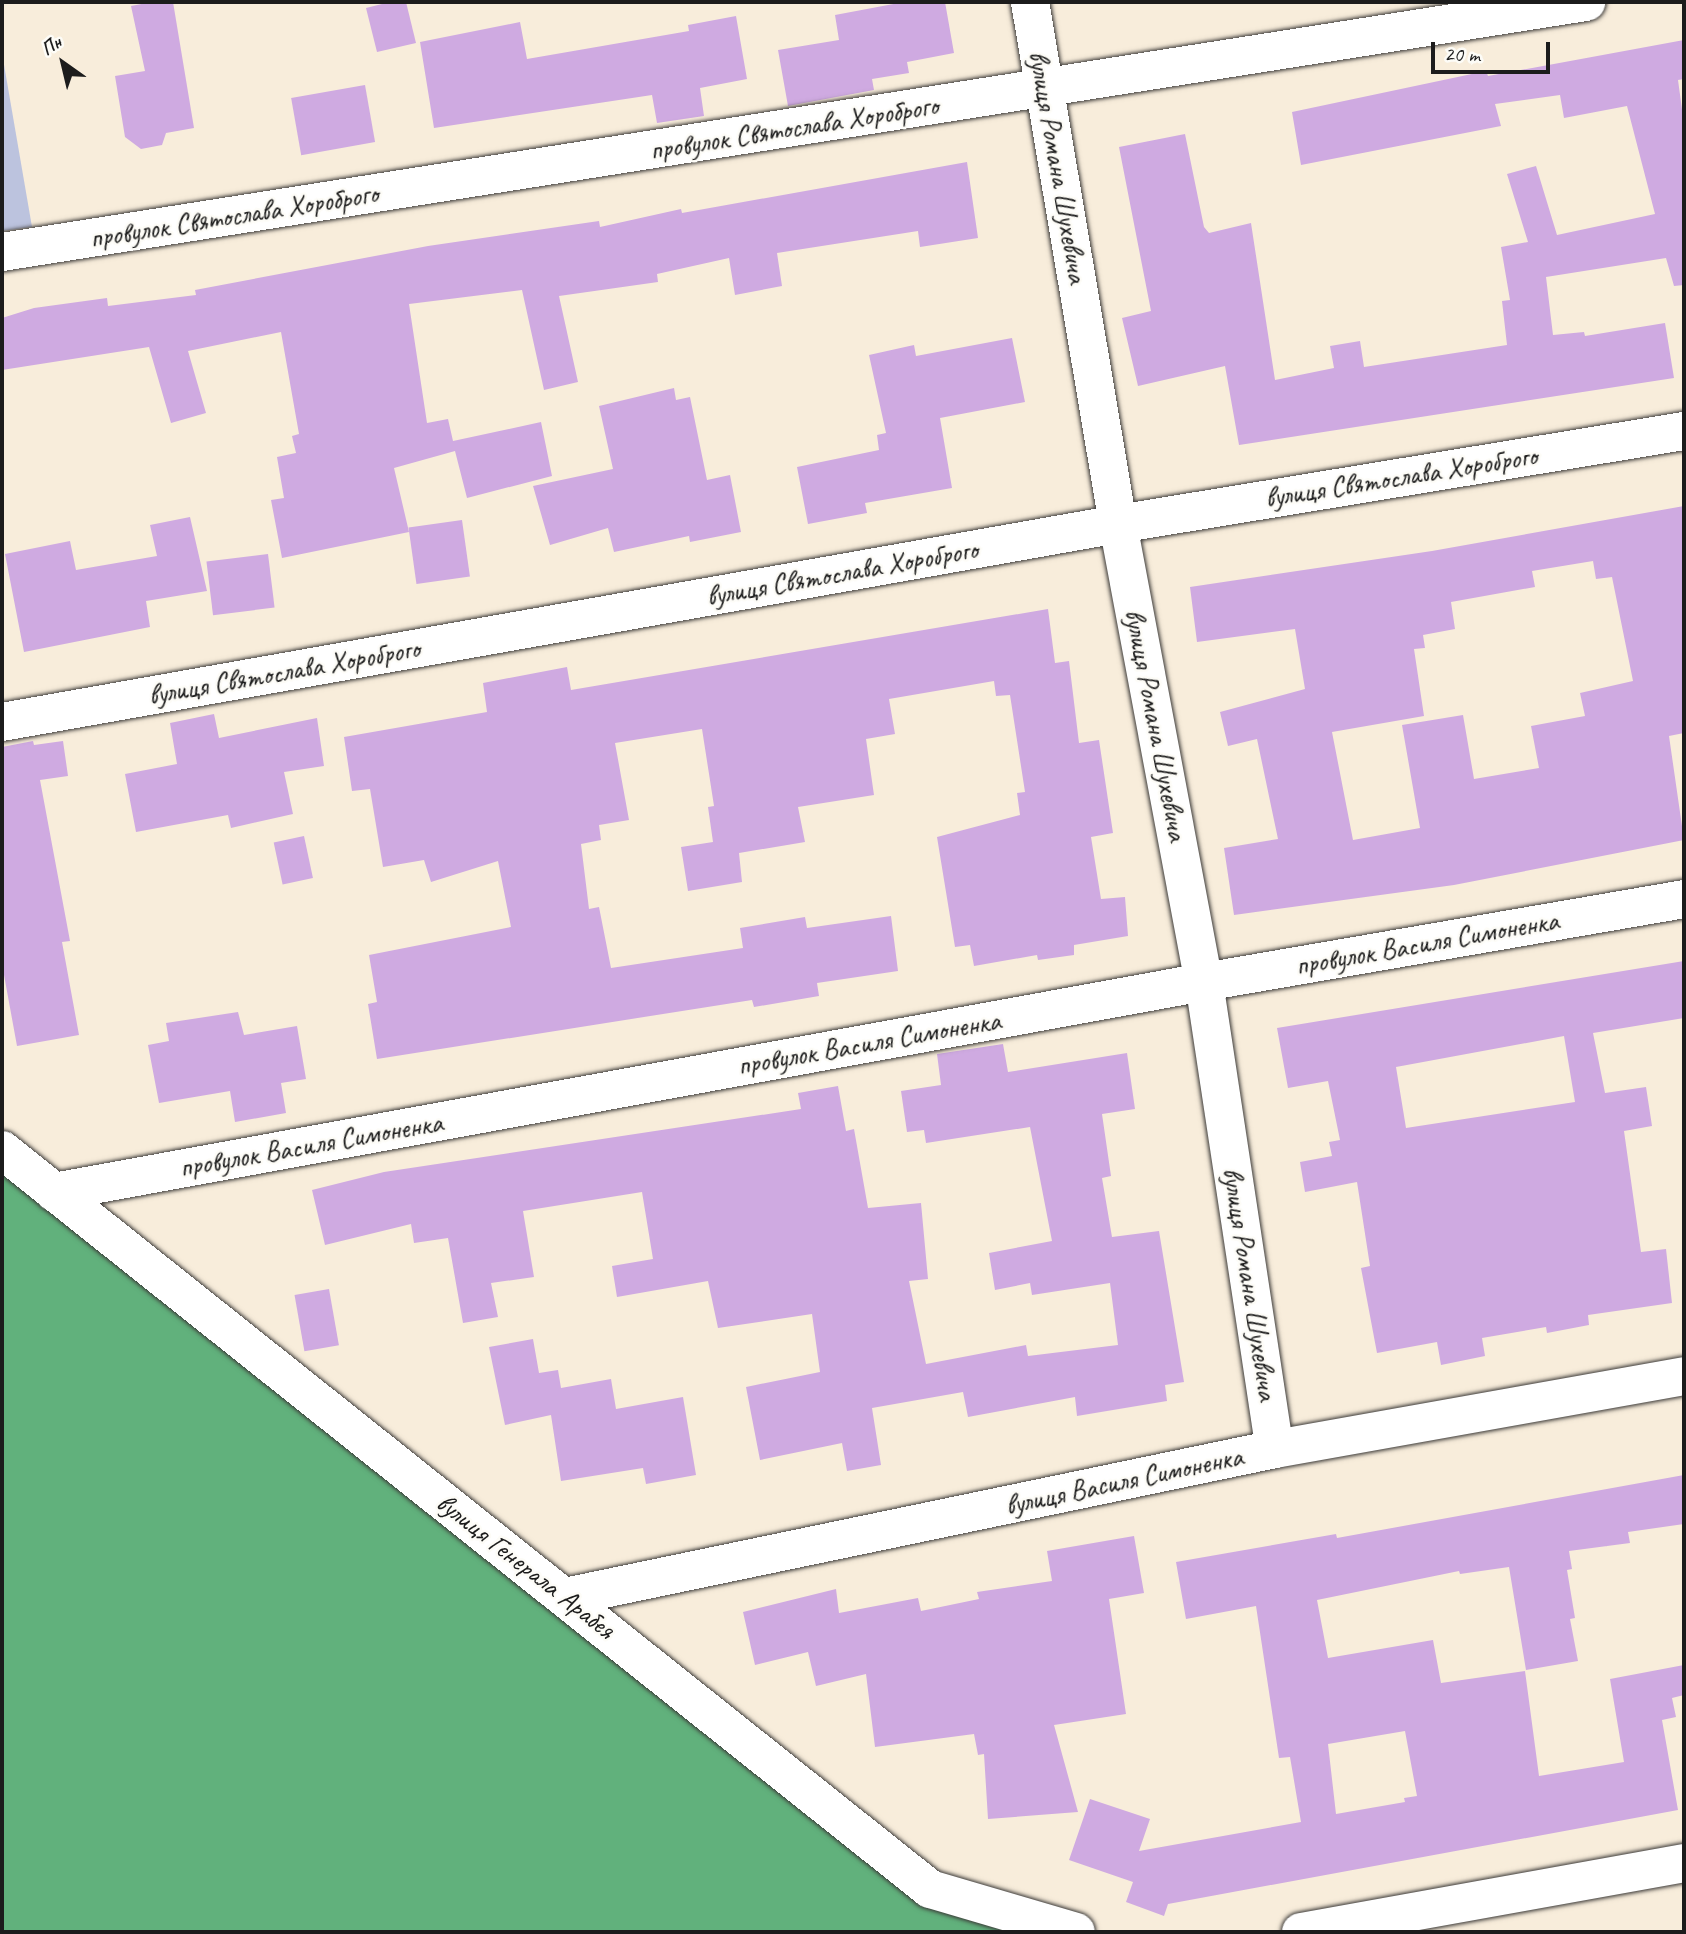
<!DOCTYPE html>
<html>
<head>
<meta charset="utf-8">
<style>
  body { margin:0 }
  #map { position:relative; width:1686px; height:1934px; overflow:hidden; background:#f8eddb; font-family:Caveat,sans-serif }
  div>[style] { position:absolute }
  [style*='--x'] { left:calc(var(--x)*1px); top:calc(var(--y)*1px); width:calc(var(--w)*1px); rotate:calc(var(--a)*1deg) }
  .industrial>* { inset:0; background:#bcc3de }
  .forest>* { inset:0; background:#61b17c }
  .building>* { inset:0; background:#cfaae1; transform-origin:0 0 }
  .roads { filter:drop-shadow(0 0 2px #3d3b39) drop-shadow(0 0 2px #3d3b39) }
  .street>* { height:38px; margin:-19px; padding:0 19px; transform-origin:19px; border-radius:19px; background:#fff }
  span { translate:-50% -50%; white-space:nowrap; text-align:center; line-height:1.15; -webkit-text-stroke:5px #fdfcf7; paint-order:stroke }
  .street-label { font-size:28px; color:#1c1c1c }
  .frame { position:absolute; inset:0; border:4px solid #1c1c1c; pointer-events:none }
  .north { position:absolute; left:28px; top:28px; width:70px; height:70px; -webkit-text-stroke:5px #fdfcf7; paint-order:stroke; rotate:326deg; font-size:19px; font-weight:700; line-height:28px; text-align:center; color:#1c1c1c }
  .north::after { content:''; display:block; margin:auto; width:24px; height:32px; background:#1c1c1c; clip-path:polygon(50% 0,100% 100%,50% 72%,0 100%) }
  .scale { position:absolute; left:1431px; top:42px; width:119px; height:32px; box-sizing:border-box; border:4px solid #1c1c1c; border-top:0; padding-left:9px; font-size:21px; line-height:24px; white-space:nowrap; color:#1c1c1c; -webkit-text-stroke:5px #fdfcf7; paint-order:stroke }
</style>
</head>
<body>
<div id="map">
  <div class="industrial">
    <i style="clip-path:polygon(2px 53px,32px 227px,2px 231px)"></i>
  </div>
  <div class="forest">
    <i style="clip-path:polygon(2px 1150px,930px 1889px,1076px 1932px,2px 1932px)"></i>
  </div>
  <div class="building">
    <i style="clip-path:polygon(152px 2px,173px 2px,194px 128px,166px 133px,162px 145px,141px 149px,125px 137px,115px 76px,145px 71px,131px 6px)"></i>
    <i style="clip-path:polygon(390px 2px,406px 2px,416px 43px,377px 52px,366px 8px)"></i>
    <i style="clip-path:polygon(904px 2px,945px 2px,954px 53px,907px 62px,909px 73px,872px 79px,874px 90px,788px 106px,778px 50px,839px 40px,835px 15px)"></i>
    <i style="clip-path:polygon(736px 16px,747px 79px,700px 88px,704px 116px,657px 123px,652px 95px,434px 128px,420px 42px,520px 22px,527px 59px,689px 31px,688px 25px)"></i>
    <i style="clip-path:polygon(1684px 40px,1684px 79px,1678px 80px,1684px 124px,1684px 285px,1674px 286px,1666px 258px,1546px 277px,1553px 335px,1584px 332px,1585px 336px,1665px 323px,1674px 378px,1239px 445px,1225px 366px,1138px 386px,1122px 318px,1151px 311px,1119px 147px,1185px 134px,1204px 227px,1209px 233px,1251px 223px,1275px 380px,1334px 368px,1330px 346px,1360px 341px,1364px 367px,1507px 345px,1502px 301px,1510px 300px,1501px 247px,1528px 242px,1507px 174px,1536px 166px,1557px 235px,1655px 214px,1627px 106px,1564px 118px,1560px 95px,1495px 104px,1501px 126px,1301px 165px,1292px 112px,1486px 71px,1488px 76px)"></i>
    <i style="left:365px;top:85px;width:58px;height:75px;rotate:80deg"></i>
    <i style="clip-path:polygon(967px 162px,978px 238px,920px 247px,918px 231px,777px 253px,782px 286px,735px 295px,729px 258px,657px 274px,658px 282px,559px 296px,578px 382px,544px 390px,522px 290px,409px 304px,427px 423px,448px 419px,453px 441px,541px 422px,552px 476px,467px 498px,455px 451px,394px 468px,409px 532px,282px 558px,271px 500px,284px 498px,277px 457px,296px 453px,292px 436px,299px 434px,281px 332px,188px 351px,206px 413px,171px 423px,149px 347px,2px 370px,2px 318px,34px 308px,107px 298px,108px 306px,196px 295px,195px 290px,428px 246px,599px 221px,600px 227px,681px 209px,682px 213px)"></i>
    <i style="clip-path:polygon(1012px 338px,1025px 402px,940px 418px,952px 488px,865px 503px,867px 513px,808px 524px,797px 467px,879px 450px,877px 435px,886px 433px,869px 355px,914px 345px,916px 356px)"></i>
    <i style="clip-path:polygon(674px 388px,676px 400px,690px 397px,707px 480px,730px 475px,741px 532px,690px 542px,689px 536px,614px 552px,608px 528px,550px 545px,533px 486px,613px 469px,599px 406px)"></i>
    <i style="clip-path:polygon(evenodd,1684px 506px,1684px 733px,1669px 736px,1684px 840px,1454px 885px,1234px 915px,1224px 848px,1278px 839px,1257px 739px,1228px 746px,1220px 712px,1305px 689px,1295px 629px,1197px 642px,1190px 587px,1432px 551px,1684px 506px,1593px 561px,1596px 579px,1612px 577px,1633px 681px,1580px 693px,1585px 716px,1531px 726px,1539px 768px,1474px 779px,1463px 715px,1402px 725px,1420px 828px,1353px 840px,1332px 732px,1424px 716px,1414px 649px,1425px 648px,1423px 635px,1455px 629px,1451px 602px,1535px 587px,1532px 571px,1593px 561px)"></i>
    <i style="clip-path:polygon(190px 517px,207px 591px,146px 601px,150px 627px,24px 652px,5px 554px,70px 541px,76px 570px,157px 556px,150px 525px)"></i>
    <i style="left:462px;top:520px;width:57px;height:54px;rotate:82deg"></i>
    <i style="left:268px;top:554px;width:54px;height:62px;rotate:83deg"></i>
    <i style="clip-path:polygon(1048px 609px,1055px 663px,1069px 661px,1079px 743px,1099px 740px,1113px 833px,1091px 837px,1101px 899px,1125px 897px,1128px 936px,1074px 945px,1074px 955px,1038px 960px,1037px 955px,974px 966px,970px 945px,955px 947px,937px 837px,1020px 815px,1017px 793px,1025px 792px,1010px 695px,996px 696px,994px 681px,889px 699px,895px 734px,866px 739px,874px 795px,798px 807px,805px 842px,739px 853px,742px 882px,688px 891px,681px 847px,713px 842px,708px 807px,714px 806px,702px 729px,615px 743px,629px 820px,599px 825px,601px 840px,581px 844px,589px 909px,599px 907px,611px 968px,743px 948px,740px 928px,805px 917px,807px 928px,891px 916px,898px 971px,817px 983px,819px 996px,754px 1007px,752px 1000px,377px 1059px,368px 1004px,377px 1002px,369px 955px,511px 927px,498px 861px,431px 882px,424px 860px,383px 867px,370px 789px,352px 791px,344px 737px,487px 712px,483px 683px,567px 667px,571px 690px)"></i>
    <i style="clip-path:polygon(214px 714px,219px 738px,317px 718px,324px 766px,284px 772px,293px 814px,231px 828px,228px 815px,136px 832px,125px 774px,177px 764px,170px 723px)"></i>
    <i style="clip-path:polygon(33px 741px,34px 745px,63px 741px,68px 776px,40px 780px,70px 941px,62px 942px,79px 1035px,17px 1046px,2px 964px,2px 747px)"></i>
    <i style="left:304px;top:836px;width:43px;height:31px;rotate:78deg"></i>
    <i style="clip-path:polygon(evenodd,1684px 961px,1684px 1018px,1593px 1033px,1605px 1093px,1646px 1087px,1652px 1126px,1624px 1131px,1641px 1252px,1666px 1249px,1672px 1303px,1588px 1315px,1589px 1325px,1547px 1333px,1546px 1327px,1482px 1338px,1485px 1356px,1441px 1365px,1437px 1342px,1377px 1353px,1361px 1268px,1370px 1266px,1357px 1182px,1305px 1192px,1300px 1162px,1332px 1156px,1329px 1142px,1340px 1140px,1328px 1081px,1288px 1088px,1277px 1028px,1684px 961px,1564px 1036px,1575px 1102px,1406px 1128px,1396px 1067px,1564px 1036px)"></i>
    <i style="clip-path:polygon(238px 1012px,244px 1035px,297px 1026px,306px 1079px,281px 1083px,286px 1113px,235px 1122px,230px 1091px,159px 1103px,148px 1045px,169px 1041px,166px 1023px)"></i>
    <i style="clip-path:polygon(1003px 1044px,1008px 1072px,1127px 1053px,1135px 1109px,1102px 1114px,1111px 1176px,1102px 1178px,1112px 1237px,1159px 1231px,1184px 1382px,1165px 1385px,1167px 1401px,1077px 1416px,1075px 1397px,968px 1417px,963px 1392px,872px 1408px,881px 1465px,847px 1471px,842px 1443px,760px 1460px,746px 1387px,820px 1372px,812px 1314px,718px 1328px,708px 1281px,617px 1297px,612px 1266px,653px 1259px,642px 1192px,523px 1211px,534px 1277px,491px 1283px,498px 1317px,463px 1323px,448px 1238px,414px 1243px,411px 1224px,325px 1245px,312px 1190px,384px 1172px,801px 1109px,798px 1093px,838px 1086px,846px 1131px,854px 1129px,868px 1208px,921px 1203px,928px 1279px,909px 1281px,926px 1364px,1026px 1345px,1028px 1356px,1118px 1345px,1110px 1283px,1032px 1295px,1030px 1283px,995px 1290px,989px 1253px,1052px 1241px,1030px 1127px,926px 1143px,924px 1130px,907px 1132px,901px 1091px,941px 1085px,937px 1054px)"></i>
    <i style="left:329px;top:1289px;width:57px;height:35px;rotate:80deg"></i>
    <i style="clip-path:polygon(533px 1339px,539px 1373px,558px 1370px,561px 1388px,611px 1379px,616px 1409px,683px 1397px,696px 1475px,646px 1484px,643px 1468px,561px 1481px,551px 1415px,505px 1425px,489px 1347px)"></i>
    <i style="clip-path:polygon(evenodd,1684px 1475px,1684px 1524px,1628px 1532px,1630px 1543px,1569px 1551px,1572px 1569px,1567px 1570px,1575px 1618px,1570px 1619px,1578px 1661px,1526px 1670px,1509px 1567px,1460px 1574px,1459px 1571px,1317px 1600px,1328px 1658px,1433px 1640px,1441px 1683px,1525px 1671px,1539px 1776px,1624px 1762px,1610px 1679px,1684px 1665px,1684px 1695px,1672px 1698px,1676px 1717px,1662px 1720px,1678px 1810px,1168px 1904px,1164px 1916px,1126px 1902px,1133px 1882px,1069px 1860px,1090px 1799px,1150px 1819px,1139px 1851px,1301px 1822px,1290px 1757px,1279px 1758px,1256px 1606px,1186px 1619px,1176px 1562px,1336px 1534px,1337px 1538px,1684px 1475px,1405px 1731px,1417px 1796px,1404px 1798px,1405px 1802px,1336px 1814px,1328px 1744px,1405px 1731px)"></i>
    <i style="clip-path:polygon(1134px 1536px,1144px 1593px,1109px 1599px,1126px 1714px,1054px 1725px,1078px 1812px,988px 1819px,984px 1754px,978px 1755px,974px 1734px,875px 1747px,866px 1674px,816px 1686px,808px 1652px,755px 1665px,743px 1612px,836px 1589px,839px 1613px,918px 1598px,921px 1611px,979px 1599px,977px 1592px,1052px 1581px,1047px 1551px)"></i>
  </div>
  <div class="roads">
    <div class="street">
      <i style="--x:1030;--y:2;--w:529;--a:80.43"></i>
      <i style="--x:1118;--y:524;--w:466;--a:79.4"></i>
      <i style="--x:1204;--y:982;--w:472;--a:81.4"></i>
      <i style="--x:2;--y:252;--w:1604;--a:-8.97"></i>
      <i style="--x:2;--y:722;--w:1133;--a:-10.06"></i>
      <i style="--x:1118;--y:524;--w:574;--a:-9.33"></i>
      <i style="--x:2;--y:1150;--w:1186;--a:38.53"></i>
      <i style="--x:930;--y:1889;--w:152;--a:16.4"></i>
      <i style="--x:54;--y:1192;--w:1169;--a:-10.35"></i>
      <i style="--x:1204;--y:982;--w:487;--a:-9.8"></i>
      <i style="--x:565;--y:1597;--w:725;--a:-11.77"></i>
      <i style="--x:1275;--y:1449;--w:415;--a:-10.1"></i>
      <i style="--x:1301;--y:1932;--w:389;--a:-10.2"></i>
    </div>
  </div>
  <div class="street-label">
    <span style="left:794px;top:128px;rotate:-9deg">провулок Святослава Хороброго</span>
    <span style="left:1058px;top:167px;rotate:80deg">вулиця Романа Шухевича</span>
    <span style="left:234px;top:216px;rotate:-9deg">провулок Святослава Хороброго</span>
    <span style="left:1401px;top:477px;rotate:-9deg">вулиця Святослава Хороброго</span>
    <span style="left:842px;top:573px;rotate:-10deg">вулиця Святослава Хороброго</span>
    <span style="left:284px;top:672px;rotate:-10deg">вулиця Святослава Хороброго</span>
    <span style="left:1156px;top:725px;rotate:79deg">вулиця Романа Шухевича</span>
    <span style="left:1427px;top:943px;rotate:-10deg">провулок Василя Симоненка</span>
    <span style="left:869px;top:1043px;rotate:-10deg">провулок Василя Симоненка</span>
    <span style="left:311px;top:1145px;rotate:-10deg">провулок Василя Симоненка</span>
    <span style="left:1250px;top:1284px;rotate:81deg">вулиця Романа Шухевича</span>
    <span style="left:1124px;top:1481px;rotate:-12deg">вулиця Василя Симоненка</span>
    <span style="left:526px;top:1566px;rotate:38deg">вулиця Генерала Арабея</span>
  </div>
  <div class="frame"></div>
  <div class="north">Пн</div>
  <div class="scale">20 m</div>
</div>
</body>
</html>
